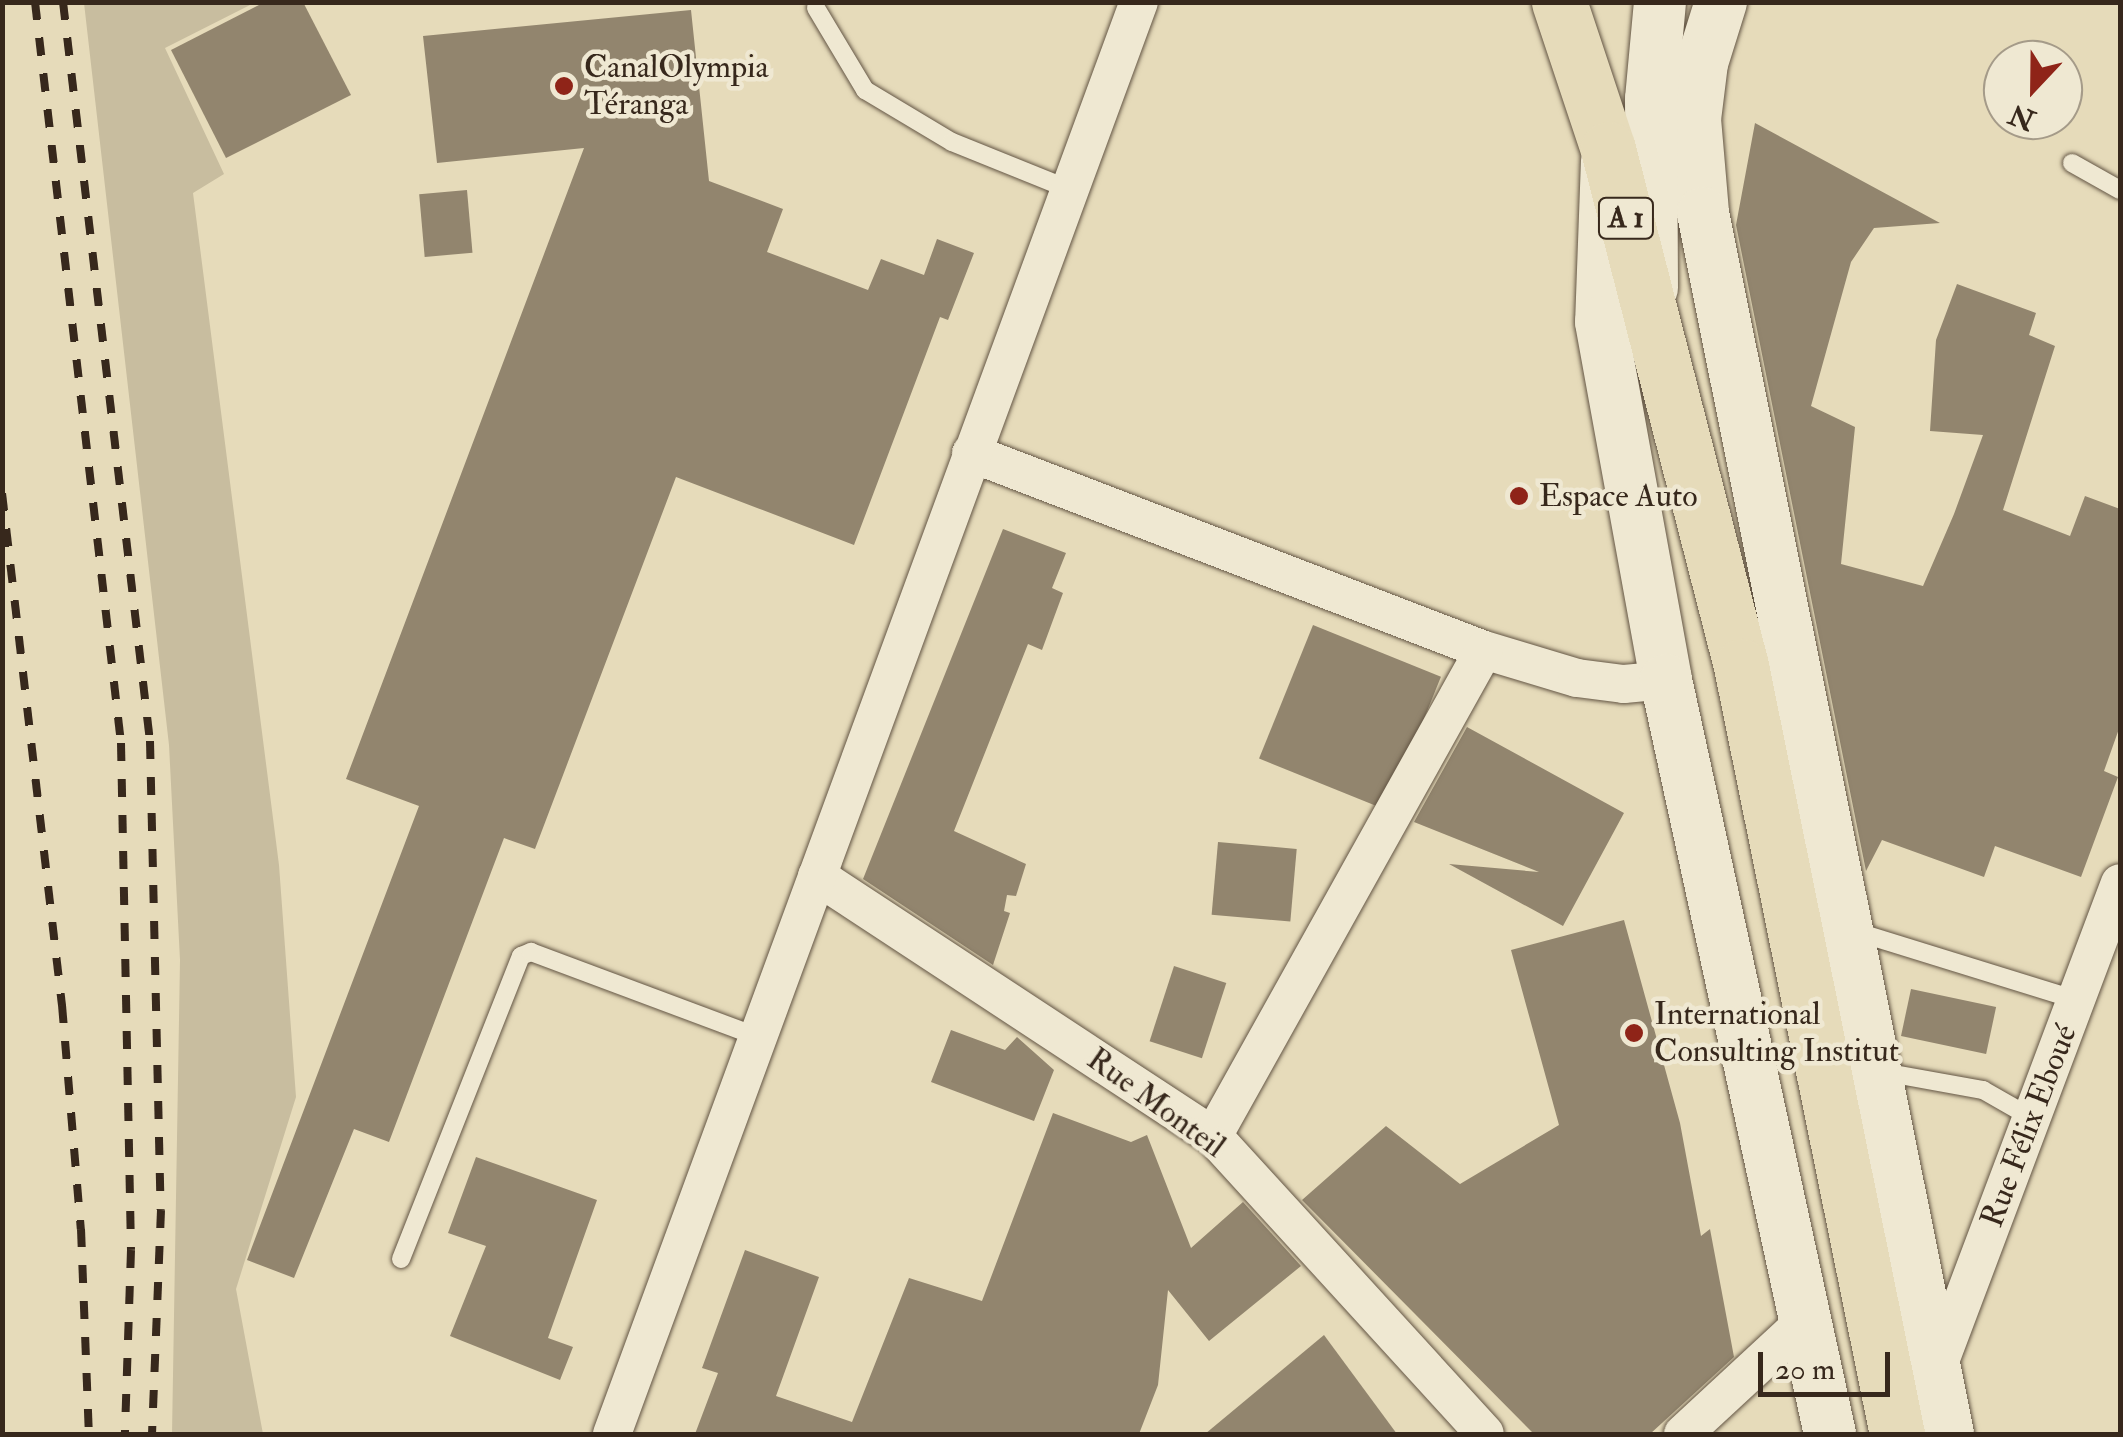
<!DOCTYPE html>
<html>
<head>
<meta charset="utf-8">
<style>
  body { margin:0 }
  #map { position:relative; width:2123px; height:1437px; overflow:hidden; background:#e6dbba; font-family:"IM FELL Double Pica",serif }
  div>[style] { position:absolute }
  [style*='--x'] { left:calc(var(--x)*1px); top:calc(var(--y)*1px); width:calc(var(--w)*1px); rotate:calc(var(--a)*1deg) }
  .green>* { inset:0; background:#c8bd9f }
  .building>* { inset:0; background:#92856e; transform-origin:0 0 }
  .roads { filter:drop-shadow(0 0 2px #635544) drop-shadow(0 0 2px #635544) }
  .lane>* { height:18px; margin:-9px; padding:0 9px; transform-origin:9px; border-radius:9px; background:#efe8d2 }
  .street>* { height:38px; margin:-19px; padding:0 19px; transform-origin:19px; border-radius:19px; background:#efe8d2 }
  .secondary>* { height:52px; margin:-26px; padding:0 26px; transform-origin:26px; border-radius:26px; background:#efe8d2 }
  .highway>* { height:55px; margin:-27.5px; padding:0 27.5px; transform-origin:27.5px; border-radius:27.5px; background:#e6dbba }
  .rail>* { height:8px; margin-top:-4px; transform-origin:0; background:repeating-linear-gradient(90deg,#37281c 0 18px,transparent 0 36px) }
  .dots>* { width:28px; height:28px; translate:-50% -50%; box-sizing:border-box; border:5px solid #efe8d2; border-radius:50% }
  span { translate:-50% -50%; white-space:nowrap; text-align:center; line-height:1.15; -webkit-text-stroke:9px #efe8d2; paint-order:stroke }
  .shield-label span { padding:2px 8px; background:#efe8d2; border:2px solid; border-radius:8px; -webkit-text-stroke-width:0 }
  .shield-label { font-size:30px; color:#37281c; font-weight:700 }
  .poi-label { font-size:32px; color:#37281c }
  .left { translate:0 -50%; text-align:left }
  .street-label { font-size:32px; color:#37281c }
  .frame { position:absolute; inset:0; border:5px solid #37281c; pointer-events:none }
  .north { position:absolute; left:1983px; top:40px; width:100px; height:100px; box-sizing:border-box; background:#efe8d2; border:2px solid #a59b89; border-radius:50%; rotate:202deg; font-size:28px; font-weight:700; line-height:40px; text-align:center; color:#37281c }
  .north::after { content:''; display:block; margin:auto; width:35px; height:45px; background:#8f2418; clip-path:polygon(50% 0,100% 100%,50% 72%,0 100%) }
  .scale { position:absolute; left:1758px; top:1352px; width:132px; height:45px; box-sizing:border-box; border:5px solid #37281c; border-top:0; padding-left:12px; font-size:30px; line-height:35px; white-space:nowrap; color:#37281c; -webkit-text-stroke:8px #efe8d2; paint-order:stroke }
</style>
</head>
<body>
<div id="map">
  <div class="green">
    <i style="clip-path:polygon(84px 3px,254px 3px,165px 48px,224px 174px,193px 193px,279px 865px,296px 1097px,236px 1289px,263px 1434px,172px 1434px,180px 960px,169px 745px)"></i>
  </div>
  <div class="building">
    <i style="clip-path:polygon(265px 2px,303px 2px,351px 95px,226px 158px,171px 50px)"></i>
    <i style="clip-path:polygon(691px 10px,709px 181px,783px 209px,767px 252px,868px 290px,881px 259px,924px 275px,937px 239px,974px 253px,948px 320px,940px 317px,854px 545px,676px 477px,535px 849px,504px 838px,389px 1142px,354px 1129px,294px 1278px,247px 1260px,419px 806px,346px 779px,584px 148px,437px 163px,423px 36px)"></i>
    <i style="clip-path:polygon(1755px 123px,1940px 223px,1874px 228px,1851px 262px,1811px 406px,1855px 427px,1841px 564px,1923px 586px,1954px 514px,1983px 435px,1930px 431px,1936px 340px,1957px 284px,2036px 313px,2029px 335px,2055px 346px,2003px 510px,2070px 536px,2085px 496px,2120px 509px,2120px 726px,2104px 771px,2118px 777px,2081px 877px,1995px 846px,1984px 877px,1882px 840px,1866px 871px,1736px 225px)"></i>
    <i style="left:467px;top:190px;width:63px;height:48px;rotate:85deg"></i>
    <i style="clip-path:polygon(1003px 529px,1066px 553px,1052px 588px,1063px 593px,1042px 650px,1028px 644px,954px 831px,1026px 864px,1016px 896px,1007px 895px,1004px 911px,1010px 913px,993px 965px,863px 879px)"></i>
    <i style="left:1313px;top:625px;width:138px;height:144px;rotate:22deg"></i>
    <i style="clip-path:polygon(1467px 727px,1624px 813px,1563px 926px,1449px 864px,1539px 872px,1414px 822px)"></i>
    <i style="left:1218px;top:842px;width:79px;height:73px;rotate:5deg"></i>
    <i style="clip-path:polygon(1624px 920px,1680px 1123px,1701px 1236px,1710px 1229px,1734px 1357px,1650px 1434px,1534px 1434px,1302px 1200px,1386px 1126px,1460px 1184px,1559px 1125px,1511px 950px)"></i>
    <i style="left:1174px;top:966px;width:55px;height:79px;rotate:18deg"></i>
    <i style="left:1911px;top:989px;width:87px;height:48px;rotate:12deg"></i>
    <i style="clip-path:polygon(951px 1030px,1005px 1050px,1017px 1037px,1054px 1070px,1034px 1121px,931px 1082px)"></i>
    <i style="clip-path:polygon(1053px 1113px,1131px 1142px,1147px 1135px,1191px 1248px,1243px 1202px,1301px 1266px,1209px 1341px,1168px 1290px,1158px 1385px,1139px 1434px,695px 1434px,718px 1373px,702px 1368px,745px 1250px,819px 1277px,776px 1396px,852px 1422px,909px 1278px,982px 1301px)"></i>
    <i style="clip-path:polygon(476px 1157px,597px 1200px,548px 1338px,573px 1347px,560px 1380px,450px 1336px,486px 1246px,448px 1233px)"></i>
    <i style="clip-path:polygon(1324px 1335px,1397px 1434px,1205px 1434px)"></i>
  </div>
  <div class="roads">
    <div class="lane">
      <i style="--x:816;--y:8;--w:96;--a:59.1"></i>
      <i style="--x:865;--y:90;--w:101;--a:30.9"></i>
      <i style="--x:952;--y:142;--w:131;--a:22"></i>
      <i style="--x:2072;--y:163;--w:55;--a:29.4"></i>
      <i style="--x:1854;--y:931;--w:233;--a:17.2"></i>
      <i style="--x:1883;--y:1072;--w:102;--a:10.2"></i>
      <i style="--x:1983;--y:1090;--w:56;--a:29.7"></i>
      <i style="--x:401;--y:1259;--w:326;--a:-68.4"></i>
      <i style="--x:521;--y:956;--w:11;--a:-22"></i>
      <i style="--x:531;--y:952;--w:242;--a:20.5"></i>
    </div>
    <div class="street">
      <i style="--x:971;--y:453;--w:550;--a:21.01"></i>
      <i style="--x:1484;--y:650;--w:97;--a:16.8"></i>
      <i style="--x:1577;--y:678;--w:47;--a:7.3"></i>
      <i style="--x:1624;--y:684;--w:42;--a:-5.4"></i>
      <i style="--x:817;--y:876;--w:474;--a:33.3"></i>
      <i style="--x:1213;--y:1136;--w:403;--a:47.6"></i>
      <i style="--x:1213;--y:1136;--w:556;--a:-60.86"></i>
      <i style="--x:1937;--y:1369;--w:519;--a:-69.37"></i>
      <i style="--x:612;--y:1434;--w:1526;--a:-69.8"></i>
      <i style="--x:1683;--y:1434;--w:165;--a:-42.8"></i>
    </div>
    <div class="secondary">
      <i style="--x:1721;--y:2;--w:64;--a:107.3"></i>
      <i style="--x:1702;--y:63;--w:56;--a:97.1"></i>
      <i style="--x:1695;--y:119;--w:94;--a:85.1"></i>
      <i style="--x:1703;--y:213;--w:1245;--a:78.65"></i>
      <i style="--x:1607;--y:161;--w:161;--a:92.1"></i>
      <i style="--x:1601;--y:322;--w:364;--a:79.7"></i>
      <i style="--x:1666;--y:680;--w:772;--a:77.73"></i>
      <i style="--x:1652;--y:288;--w:189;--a:-90.3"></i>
      <i style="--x:1651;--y:99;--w:97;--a:-84.7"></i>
    </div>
    <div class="highway">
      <i style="--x:1559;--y:2;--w:155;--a:71.6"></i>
      <i style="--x:1608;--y:149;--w:534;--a:75.57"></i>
      <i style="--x:1741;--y:666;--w:784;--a:78.52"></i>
    </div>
  </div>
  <div class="rail">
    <i style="--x:35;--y:2;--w:746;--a:83.38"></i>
    <i style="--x:121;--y:743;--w:507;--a:88.87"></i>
    <i style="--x:131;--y:1250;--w:184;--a:91.9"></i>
    <i style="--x:63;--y:2;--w:744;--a:83.29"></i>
    <i style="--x:150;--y:741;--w:469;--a:88.7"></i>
    <i style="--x:161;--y:1210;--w:224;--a:92.3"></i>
    <i style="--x:2;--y:493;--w:516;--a:83.32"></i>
    <i style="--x:62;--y:1005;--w:225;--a:85.2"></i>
    <i style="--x:81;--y:1229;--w:205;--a:87.8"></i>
  </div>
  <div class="dots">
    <i style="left:564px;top:86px;background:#8f2418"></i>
    <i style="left:1519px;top:496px;background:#8f2418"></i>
    <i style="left:1634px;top:1033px;background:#8f2418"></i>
  </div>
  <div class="shield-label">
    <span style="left:1626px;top:218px">A 1</span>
  </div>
  <div class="poi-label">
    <span class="left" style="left:584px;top:86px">CanalOlympia<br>Téranga</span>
    <span class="left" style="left:1539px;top:496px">Espace Auto</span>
    <span class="left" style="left:1654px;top:1033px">International<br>Consulting Institut</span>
  </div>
  <div class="street-label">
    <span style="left:1156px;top:1103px;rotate:36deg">Rue Monteil</span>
    <span style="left:2029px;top:1126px;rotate:-69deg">Rue Félix Eboué</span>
  </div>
  <div class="frame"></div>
  <div class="north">N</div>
  <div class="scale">20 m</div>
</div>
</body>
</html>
